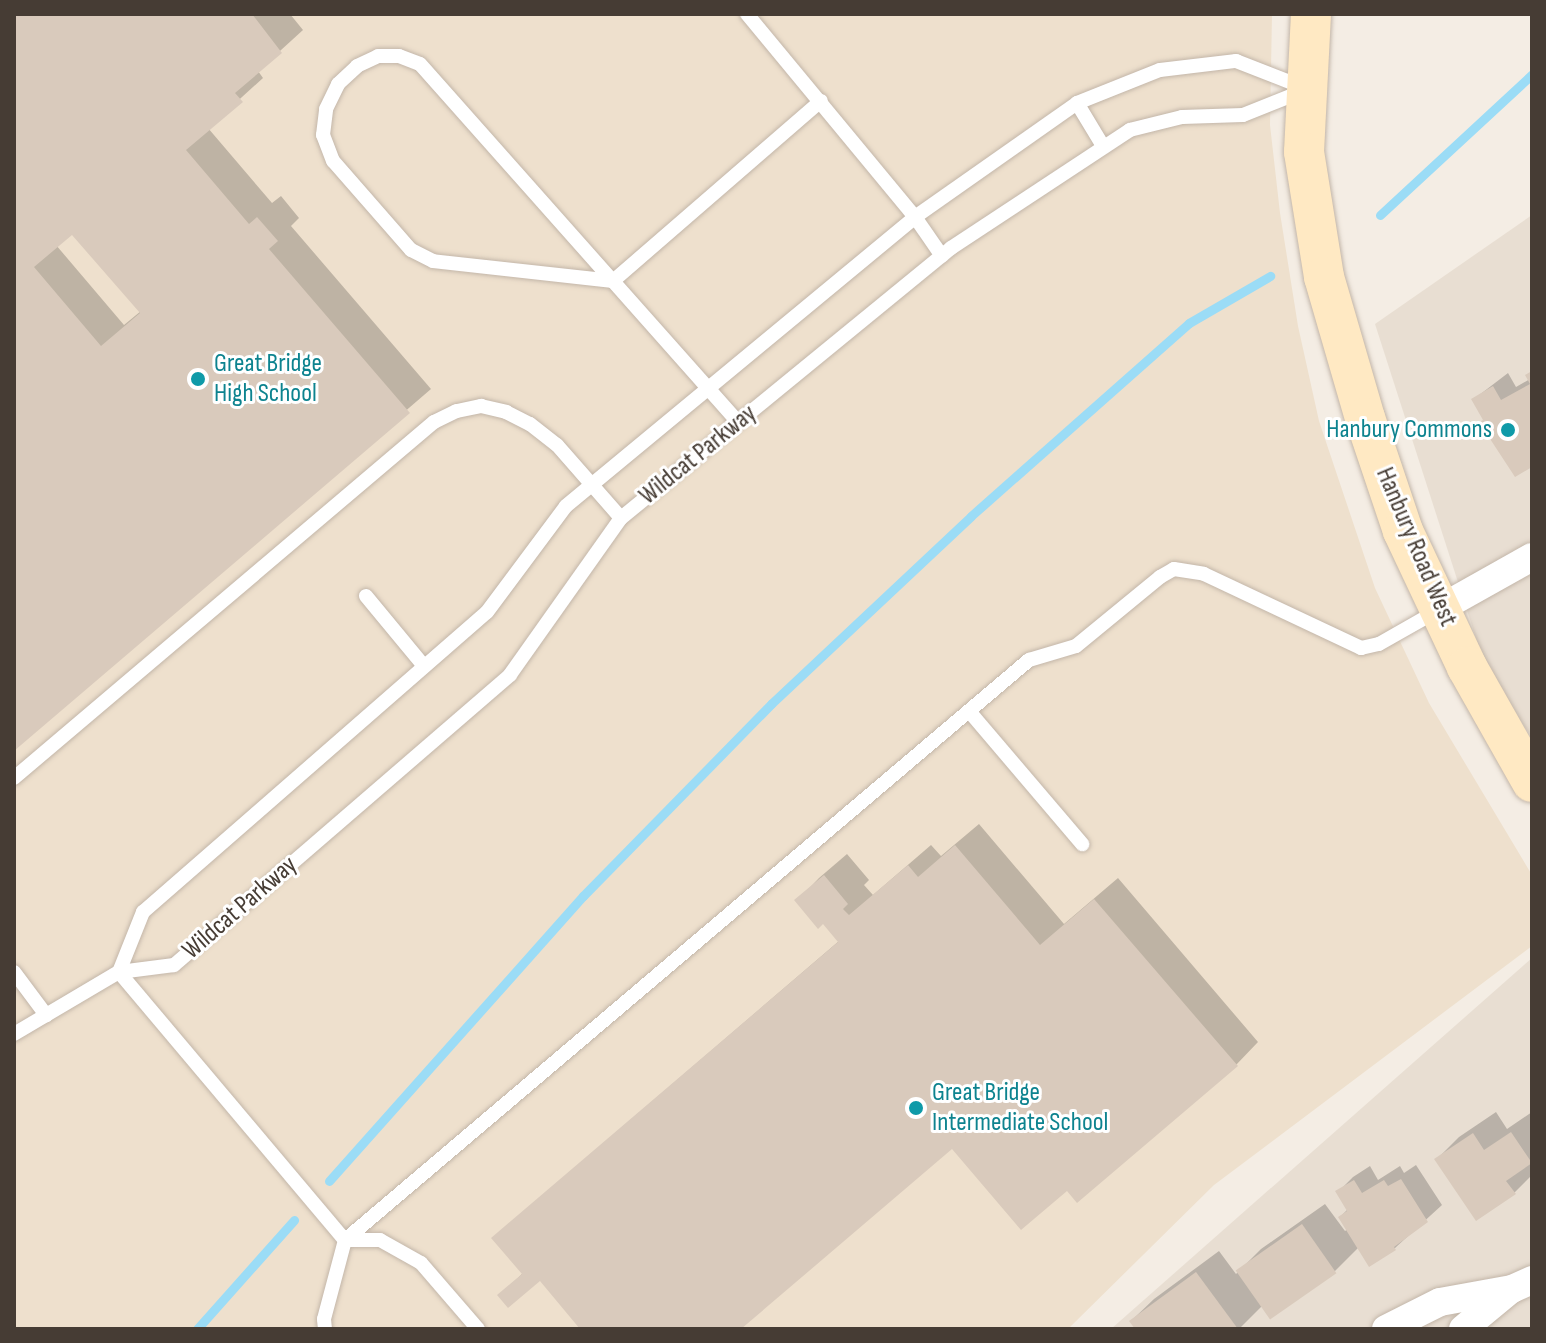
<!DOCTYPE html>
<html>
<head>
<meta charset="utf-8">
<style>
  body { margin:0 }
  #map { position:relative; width:1546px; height:1343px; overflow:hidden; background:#f4ede4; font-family:"Sofia Sans Condensed",sans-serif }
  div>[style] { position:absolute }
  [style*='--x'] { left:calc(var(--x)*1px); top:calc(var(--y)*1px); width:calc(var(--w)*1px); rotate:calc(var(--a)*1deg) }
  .residential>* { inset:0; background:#e8ded2 }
  .education>* { inset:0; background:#eee0cd }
  .shadow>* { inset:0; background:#0003 }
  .stream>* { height:9px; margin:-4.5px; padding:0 4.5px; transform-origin:4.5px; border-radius:4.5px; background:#9bdcf6 }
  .building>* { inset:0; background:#d9cabc; transform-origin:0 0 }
  .roads { filter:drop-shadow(0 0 2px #c3b6a9) drop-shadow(0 0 2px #c3b6a9) }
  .service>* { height:14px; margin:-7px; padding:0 7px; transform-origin:7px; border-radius:7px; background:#fff }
  .minor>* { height:28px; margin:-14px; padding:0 14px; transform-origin:14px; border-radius:14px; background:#fff }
  .secondary>* { height:40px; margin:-20px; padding:0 20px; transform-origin:20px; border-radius:20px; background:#ffe9c3 }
  .dots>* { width:22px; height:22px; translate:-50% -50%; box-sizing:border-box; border:4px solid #fff; border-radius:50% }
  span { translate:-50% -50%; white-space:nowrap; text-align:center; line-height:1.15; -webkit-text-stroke:6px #fff; paint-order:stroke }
  .culture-label { font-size:26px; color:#0d838f }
  .left { translate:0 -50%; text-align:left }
  .right { translate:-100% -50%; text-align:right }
  .street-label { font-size:26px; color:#463c34 }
  .frame { position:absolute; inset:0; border:16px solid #463c34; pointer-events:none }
</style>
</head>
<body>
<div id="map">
  <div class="residential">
    <i style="clip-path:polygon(1532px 215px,1532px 738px,1484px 663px,1375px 324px)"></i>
    <i style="clip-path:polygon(1532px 958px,1532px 1329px,1111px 1329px)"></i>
  </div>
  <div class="education">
    <i style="clip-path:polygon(14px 14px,1272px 14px,1270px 125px,1280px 213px,1298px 326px,1319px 421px,1375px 588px,1429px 703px,1532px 875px,1532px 946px,1214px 1185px,1068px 1329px,14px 1329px)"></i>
  </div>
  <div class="shadow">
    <i style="clip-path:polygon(evenodd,14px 14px,290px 14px,303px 30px,258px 71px,263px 78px,208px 128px,272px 203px,281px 196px,299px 218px,291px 226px,431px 389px,14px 748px,14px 14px,72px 232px,141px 311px,124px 325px,56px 245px,72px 232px)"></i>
    <i style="clip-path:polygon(1532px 371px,1532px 464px,1485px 419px,1474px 399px,1508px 373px,1516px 387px,1530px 379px)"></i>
    <i style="clip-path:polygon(979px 824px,1064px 924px,1118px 878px,1258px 1042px,1236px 1065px,1067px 1188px,953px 1146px,738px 1329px,583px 1329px,540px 1279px,500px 1295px,523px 1273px,493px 1238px,839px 941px,824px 922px,797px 901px,819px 878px,847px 854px,869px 880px,864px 885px,873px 895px,931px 845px,941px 856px)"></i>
    <i style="clip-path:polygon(1496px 1112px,1507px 1129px,1532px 1112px,1532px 1175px,1514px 1193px,1437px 1159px,1459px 1137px)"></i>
    <i style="clip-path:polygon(1416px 1165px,1442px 1205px,1395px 1248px,1359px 1247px,1335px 1271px,1270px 1316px,1263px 1305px,1239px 1329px,1137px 1329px,1131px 1321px,1154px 1299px,1219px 1251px,1236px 1274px,1261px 1249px,1325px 1204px,1345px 1231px,1348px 1229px,1340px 1217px,1348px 1209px,1338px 1192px,1353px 1177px,1370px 1166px,1378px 1180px,1400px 1166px,1404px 1173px)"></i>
  </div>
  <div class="stream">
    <i style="--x:1380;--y:215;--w:207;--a:-42.8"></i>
    <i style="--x:329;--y:1181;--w:382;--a:-48.3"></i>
    <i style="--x:583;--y:896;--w:269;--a:-45.6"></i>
    <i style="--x:771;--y:704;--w:274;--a:-43.2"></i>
    <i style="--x:971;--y:516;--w:291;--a:-41.5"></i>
    <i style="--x:1189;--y:323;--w:94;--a:-30.1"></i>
    <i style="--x:197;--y:1329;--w:146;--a:-48.3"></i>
  </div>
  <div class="building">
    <i style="clip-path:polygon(evenodd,14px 14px,252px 14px,282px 53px,235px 93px,243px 102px,186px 150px,249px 224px,257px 217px,278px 241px,269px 249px,410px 413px,14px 751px,14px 14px,72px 235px,140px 313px,101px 346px,34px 267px,72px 235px)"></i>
    <i style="clip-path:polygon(1532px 371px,1532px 467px,1515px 477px,1479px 422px,1483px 420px,1471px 399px,1493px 386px,1501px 400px,1530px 384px,1525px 375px)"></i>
    <i style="clip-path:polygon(955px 845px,1040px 945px,1094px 899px,1238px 1066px,1077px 1203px,1067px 1191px,1021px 1230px,952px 1149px,741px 1329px,580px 1329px,540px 1281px,508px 1308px,497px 1295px,522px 1274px,491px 1238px,838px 942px,823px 924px,818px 929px,794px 900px,824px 875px,848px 904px,843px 909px,849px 915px,908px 865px,918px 877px)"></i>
    <i style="clip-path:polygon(1511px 1132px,1532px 1163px,1506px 1181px,1516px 1194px,1476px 1221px,1434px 1159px,1473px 1133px,1484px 1150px)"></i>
    <i style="clip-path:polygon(1401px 1179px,1428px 1222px,1394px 1247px,1396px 1250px,1369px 1267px,1338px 1217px,1347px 1211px,1335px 1191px,1354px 1180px,1362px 1193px,1384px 1180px,1388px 1186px)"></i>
    <i style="left:1302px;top:1224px;width:60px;height:81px;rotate:55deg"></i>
    <i style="clip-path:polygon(1196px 1272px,1238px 1329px,1135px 1329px,1129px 1321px)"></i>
  </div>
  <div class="roads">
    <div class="service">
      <i style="--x:747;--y:14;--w:264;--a:50.4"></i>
      <i style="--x:915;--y:217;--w:47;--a:55.3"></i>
      <i style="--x:1236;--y:61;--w:77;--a:21.3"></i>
      <i style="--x:1308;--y:89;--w:70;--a:158.2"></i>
      <i style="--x:1243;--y:115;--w:61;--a:178.1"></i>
      <i style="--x:1182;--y:117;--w:54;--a:166"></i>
      <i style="--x:1130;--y:130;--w:214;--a:146.6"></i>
      <i style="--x:951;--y:248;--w:426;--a:140.7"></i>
      <i style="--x:621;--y:518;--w:192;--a:125.3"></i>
      <i style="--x:510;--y:675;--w:444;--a:139.2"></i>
      <i style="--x:174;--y:965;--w:55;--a:172.7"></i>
      <i style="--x:119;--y:972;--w:65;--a:-68.2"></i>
      <i style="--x:143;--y:912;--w:456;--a:-41.1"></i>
      <i style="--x:487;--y:612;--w:132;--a:-53.3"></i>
      <i style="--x:566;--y:506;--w:453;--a:-39.6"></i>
      <i style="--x:915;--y:217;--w:198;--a:-35.1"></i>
      <i style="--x:1077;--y:103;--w:89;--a:-21.7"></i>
      <i style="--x:1160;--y:70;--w:77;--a:-6.8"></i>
      <i style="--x:1077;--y:103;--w:50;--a:58.8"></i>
      <i style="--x:738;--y:422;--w:188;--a:-131.6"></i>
      <i style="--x:613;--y:281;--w:181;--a:-173.7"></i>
      <i style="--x:433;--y:261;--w:25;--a:-153"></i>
      <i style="--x:411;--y:250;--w:118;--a:-131.2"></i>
      <i style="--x:333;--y:161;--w:28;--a:-111"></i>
      <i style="--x:323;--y:135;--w:26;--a:-83"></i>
      <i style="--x:326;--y:109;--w:28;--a:-64"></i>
      <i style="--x:338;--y:84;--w:26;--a:-43"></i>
      <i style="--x:357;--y:66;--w:23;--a:-25"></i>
      <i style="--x:378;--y:56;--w:21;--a:0"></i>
      <i style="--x:399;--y:56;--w:22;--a:21"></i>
      <i style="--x:420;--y:64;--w:290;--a:48.4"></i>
      <i style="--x:613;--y:281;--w:275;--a:-40.9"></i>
      <i style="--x:366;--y:596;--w:91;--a:50.4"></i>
      <i style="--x:969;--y:711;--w:175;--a:49.6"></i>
      <i style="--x:14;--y:778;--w:551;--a:-40.29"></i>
      <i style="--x:434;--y:422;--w:25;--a:-26"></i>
      <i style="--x:457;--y:411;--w:25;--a:-12"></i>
      <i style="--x:481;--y:406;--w:26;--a:13"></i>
      <i style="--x:506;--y:412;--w:27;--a:27"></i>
      <i style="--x:530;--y:424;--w:34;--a:38"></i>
      <i style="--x:557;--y:445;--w:97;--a:48.8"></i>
      <i style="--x:14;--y:972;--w:54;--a:53.3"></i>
      <i style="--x:14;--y:1034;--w:122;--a:-30.6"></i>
      <i style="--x:119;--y:972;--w:351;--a:49.9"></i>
      <i style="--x:345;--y:1240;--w:897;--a:-40.3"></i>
      <i style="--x:1029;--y:660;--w:49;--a:-16.6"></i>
      <i style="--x:1076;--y:646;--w:109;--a:-39.4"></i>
      <i style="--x:1160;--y:577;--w:16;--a:-30"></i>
      <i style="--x:1174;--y:569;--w:30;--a:9"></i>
      <i style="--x:1204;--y:574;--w:174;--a:25.2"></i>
      <i style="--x:1361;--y:648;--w:18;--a:-13"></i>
      <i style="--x:1379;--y:644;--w:67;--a:-29.6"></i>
      <i style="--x:325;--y:1329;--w:10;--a:-96"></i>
      <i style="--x:324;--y:1319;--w:82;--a:-75.1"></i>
      <i style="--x:345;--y:1240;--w:35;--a:0"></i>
      <i style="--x:380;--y:1240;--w:47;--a:29.3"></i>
      <i style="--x:421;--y:1263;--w:87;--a:49.2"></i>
    </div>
    <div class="minor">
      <i style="--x:1441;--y:608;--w:104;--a:-29.3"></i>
      <i style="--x:1386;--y:1329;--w:60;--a:-26.6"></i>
      <i style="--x:1440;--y:1302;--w:73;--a:-10.2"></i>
      <i style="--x:1512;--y:1289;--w:22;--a:-24"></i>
      <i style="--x:1463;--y:1329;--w:60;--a:-39.6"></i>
    </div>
    <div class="secondary">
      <i style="--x:1311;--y:14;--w:138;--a:92.9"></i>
      <i style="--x:1304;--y:152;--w:127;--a:80.9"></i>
      <i style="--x:1324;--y:277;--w:147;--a:73.8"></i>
      <i style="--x:1365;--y:418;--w:119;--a:71.4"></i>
      <i style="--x:1403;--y:531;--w:150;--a:64.8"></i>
      <i style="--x:1467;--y:667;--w:132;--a:60.5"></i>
    </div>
  </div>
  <div class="dots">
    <i style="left:198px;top:379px;background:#0f9aa8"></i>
    <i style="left:1508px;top:430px;background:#0f9aa8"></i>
    <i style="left:916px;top:1108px;background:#0f9aa8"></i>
  </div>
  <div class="culture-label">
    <span class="left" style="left:214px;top:379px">Great Bridge<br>High School</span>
    <span class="right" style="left:1492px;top:430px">Hanbury Commons</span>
    <span class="left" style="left:932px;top:1108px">Great Bridge<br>Intermediate School</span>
  </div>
  <div class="street-label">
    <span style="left:698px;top:455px;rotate:-39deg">Wildcat Parkway</span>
    <span style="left:1416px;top:547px;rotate:67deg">Hanbury Road West</span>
    <span style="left:240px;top:908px;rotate:-41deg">Wildcat Parkway</span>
  </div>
  <div class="frame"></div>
</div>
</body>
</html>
